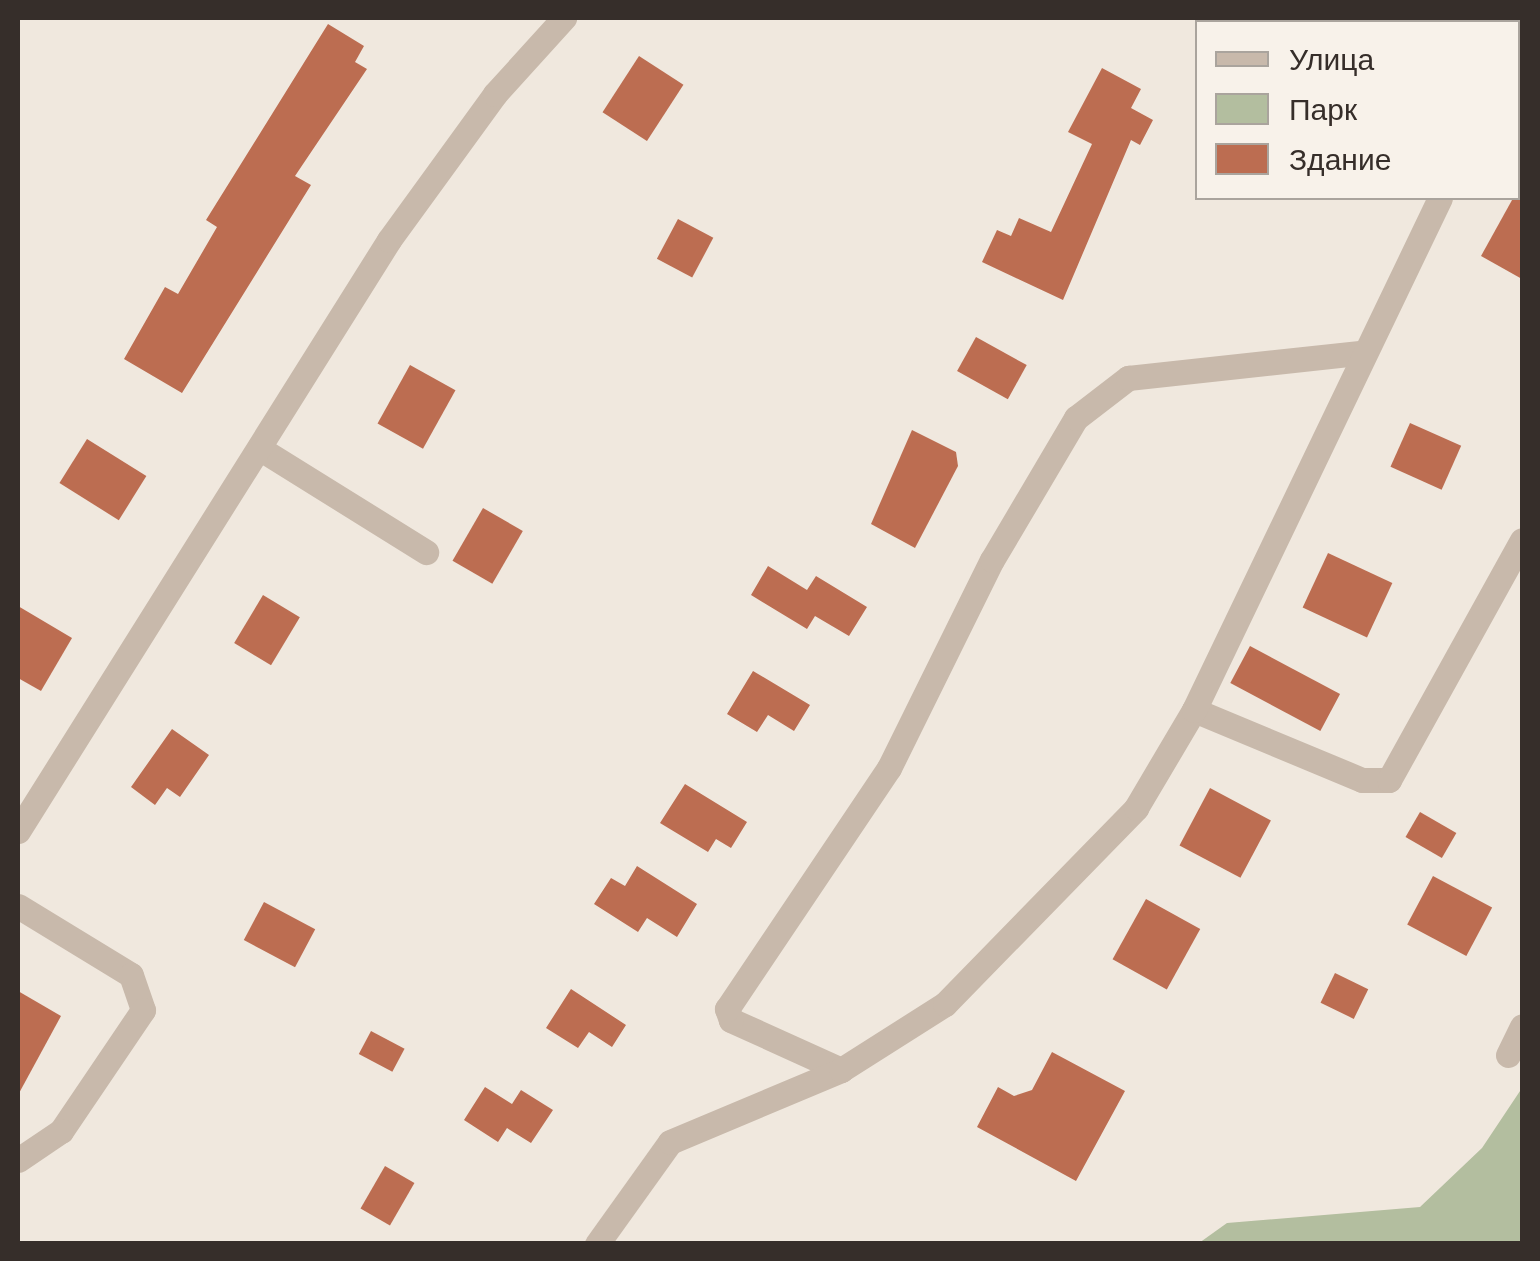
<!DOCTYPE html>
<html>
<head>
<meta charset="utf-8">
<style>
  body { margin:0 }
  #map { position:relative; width:1540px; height:1261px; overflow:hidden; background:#f0e8de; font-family:"DM Sans",sans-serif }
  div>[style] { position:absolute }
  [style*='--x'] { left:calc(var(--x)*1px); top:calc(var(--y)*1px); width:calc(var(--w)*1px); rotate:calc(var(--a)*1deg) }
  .green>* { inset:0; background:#b3be9f }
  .building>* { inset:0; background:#bc6d51; transform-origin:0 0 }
  .minor>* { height:25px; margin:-12.5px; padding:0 12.5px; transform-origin:12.5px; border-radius:12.5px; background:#c8b9ab }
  span { translate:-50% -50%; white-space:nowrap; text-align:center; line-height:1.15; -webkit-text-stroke:8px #f8f2ea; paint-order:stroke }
  .frame { position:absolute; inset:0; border:20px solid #362e2a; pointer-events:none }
  .legend { position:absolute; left:1195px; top:20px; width:325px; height:180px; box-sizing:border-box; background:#f8f2ea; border:2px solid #aaa49d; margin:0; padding:12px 18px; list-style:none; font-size:30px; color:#362e2a }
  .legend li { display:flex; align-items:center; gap:20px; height:50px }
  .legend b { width:50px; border:2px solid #aaa49d }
</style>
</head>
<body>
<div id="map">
  <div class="green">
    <i style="clip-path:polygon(1522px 1088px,1522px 1243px,1199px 1243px,1227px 1223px,1420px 1207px,1482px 1148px)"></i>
  </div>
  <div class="building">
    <i style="clip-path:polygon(328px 24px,364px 46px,355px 62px,367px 69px,295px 176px,311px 185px,182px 393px,124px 359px,165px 287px,178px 294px,217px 227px,206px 220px)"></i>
    <i style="left:639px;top:56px;width:53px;height:67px;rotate:33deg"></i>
    <i style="clip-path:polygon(1102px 68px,1141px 89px,1131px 108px,1153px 120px,1140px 145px,1131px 140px,1063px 300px,982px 262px,997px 230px,1011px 236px,1019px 218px,1051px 232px,1092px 144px,1068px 132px)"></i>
    <i style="clip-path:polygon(1522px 182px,1522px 279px,1481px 256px)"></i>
    <i style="left:678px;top:219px;width:40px;height:45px;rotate:28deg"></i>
    <i style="left:976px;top:337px;width:58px;height:39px;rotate:29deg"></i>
    <i style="left:410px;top:365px;width:52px;height:67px;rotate:29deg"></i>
    <i style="left:1410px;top:423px;width:56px;height:48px;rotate:24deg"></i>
    <i style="clip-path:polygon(912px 430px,956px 452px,958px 466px,915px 548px,871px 524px)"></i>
    <i style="left:87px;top:439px;width:70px;height:52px;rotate:32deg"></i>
    <i style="left:483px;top:508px;width:46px;height:61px;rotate:30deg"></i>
    <i style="left:1328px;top:553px;width:71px;height:60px;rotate:25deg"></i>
    <i style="clip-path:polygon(768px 566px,807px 590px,816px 576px,867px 607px,849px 636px,815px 616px,807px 629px,751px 595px)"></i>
    <i style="left:263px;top:595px;width:43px;height:56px;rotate:31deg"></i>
    <i style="clip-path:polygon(18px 606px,72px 638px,41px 691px,18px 678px)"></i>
    <i style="left:1250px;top:646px;width:102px;height:42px;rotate:28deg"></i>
    <i style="clip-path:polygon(753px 671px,810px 705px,794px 731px,768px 715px,757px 732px,727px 714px)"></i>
    <i style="clip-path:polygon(172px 729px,209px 755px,180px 797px,167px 788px,155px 805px,131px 787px)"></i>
    <i style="clip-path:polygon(685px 784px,747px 822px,731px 848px,716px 839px,708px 852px,660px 823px)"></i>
    <i style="left:1210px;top:788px;width:69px;height:65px;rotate:28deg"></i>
    <i style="left:1420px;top:812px;width:42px;height:29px;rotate:30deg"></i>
    <i style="clip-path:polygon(637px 866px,697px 904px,677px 937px,647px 918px,638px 932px,594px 904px,611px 878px,625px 886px)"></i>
    <i style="left:1433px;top:876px;width:67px;height:55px;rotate:28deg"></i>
    <i style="left:1146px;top:899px;width:62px;height:69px;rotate:29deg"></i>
    <i style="left:264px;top:902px;width:58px;height:43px;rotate:28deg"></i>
    <i style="left:1335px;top:973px;width:37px;height:33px;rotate:26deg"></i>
    <i style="clip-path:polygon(571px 989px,626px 1025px,612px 1047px,589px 1032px,578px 1048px,546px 1028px)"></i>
    <i style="clip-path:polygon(18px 991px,61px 1016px,18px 1095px)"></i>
    <i style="left:371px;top:1031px;width:38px;height:26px;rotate:28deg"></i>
    <i style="clip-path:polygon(1052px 1052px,1125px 1091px,1076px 1181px,977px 1127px,998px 1087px,1014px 1096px,1032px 1090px)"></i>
    <i style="clip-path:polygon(485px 1087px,512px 1104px,521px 1090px,553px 1110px,531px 1143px,507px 1128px,498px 1142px,464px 1120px)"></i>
    <i style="left:385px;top:1166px;width:34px;height:49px;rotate:30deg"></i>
  </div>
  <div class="minor">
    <i style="--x:1518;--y:46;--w:10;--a:-66"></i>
    <i style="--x:259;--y:448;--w:197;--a:31.9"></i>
    <i style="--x:1194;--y:710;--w:182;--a:22.6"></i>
    <i style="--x:1362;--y:780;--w:27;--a:0"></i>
    <i style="--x:1389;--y:780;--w:274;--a:-61"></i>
    <i style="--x:18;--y:831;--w:698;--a:-57.88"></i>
    <i style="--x:389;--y:240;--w:180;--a:-54"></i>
    <i style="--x:495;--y:94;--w:103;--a:-47.8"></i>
    <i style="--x:18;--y:906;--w:132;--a:31.4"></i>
    <i style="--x:131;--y:975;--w:37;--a:71"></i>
    <i style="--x:143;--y:1010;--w:146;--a:124.1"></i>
    <i style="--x:61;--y:1131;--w:52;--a:146"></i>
    <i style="--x:1508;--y:1055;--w:32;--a:-64"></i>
    <i style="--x:841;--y:1070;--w:121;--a:-155.6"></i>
    <i style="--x:731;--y:1020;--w:12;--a:-110"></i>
    <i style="--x:727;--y:1009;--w:290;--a:-56.1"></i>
    <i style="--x:889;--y:768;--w:232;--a:-63.7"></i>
    <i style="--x:992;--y:560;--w:165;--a:-59.4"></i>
    <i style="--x:1076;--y:418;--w:66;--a:-37.6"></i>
    <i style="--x:1128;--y:378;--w:233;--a:-6.2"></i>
    <i style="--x:597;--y:1244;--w:125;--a:-54.4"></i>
    <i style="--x:670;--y:1142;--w:186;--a:-22.8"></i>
    <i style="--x:841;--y:1070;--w:123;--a:-32.4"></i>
    <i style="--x:945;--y:1004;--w:274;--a:-45.7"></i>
    <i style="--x:1136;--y:808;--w:114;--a:-59.4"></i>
    <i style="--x:1194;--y:710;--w:568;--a:-64.34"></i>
  </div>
  <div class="frame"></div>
  <ul class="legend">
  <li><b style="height:12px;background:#c8b9ab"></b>Улица</li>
  <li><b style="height:28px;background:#b3be9f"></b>Парк</li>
  <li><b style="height:28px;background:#bc6d51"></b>Здание</li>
  </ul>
</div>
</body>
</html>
